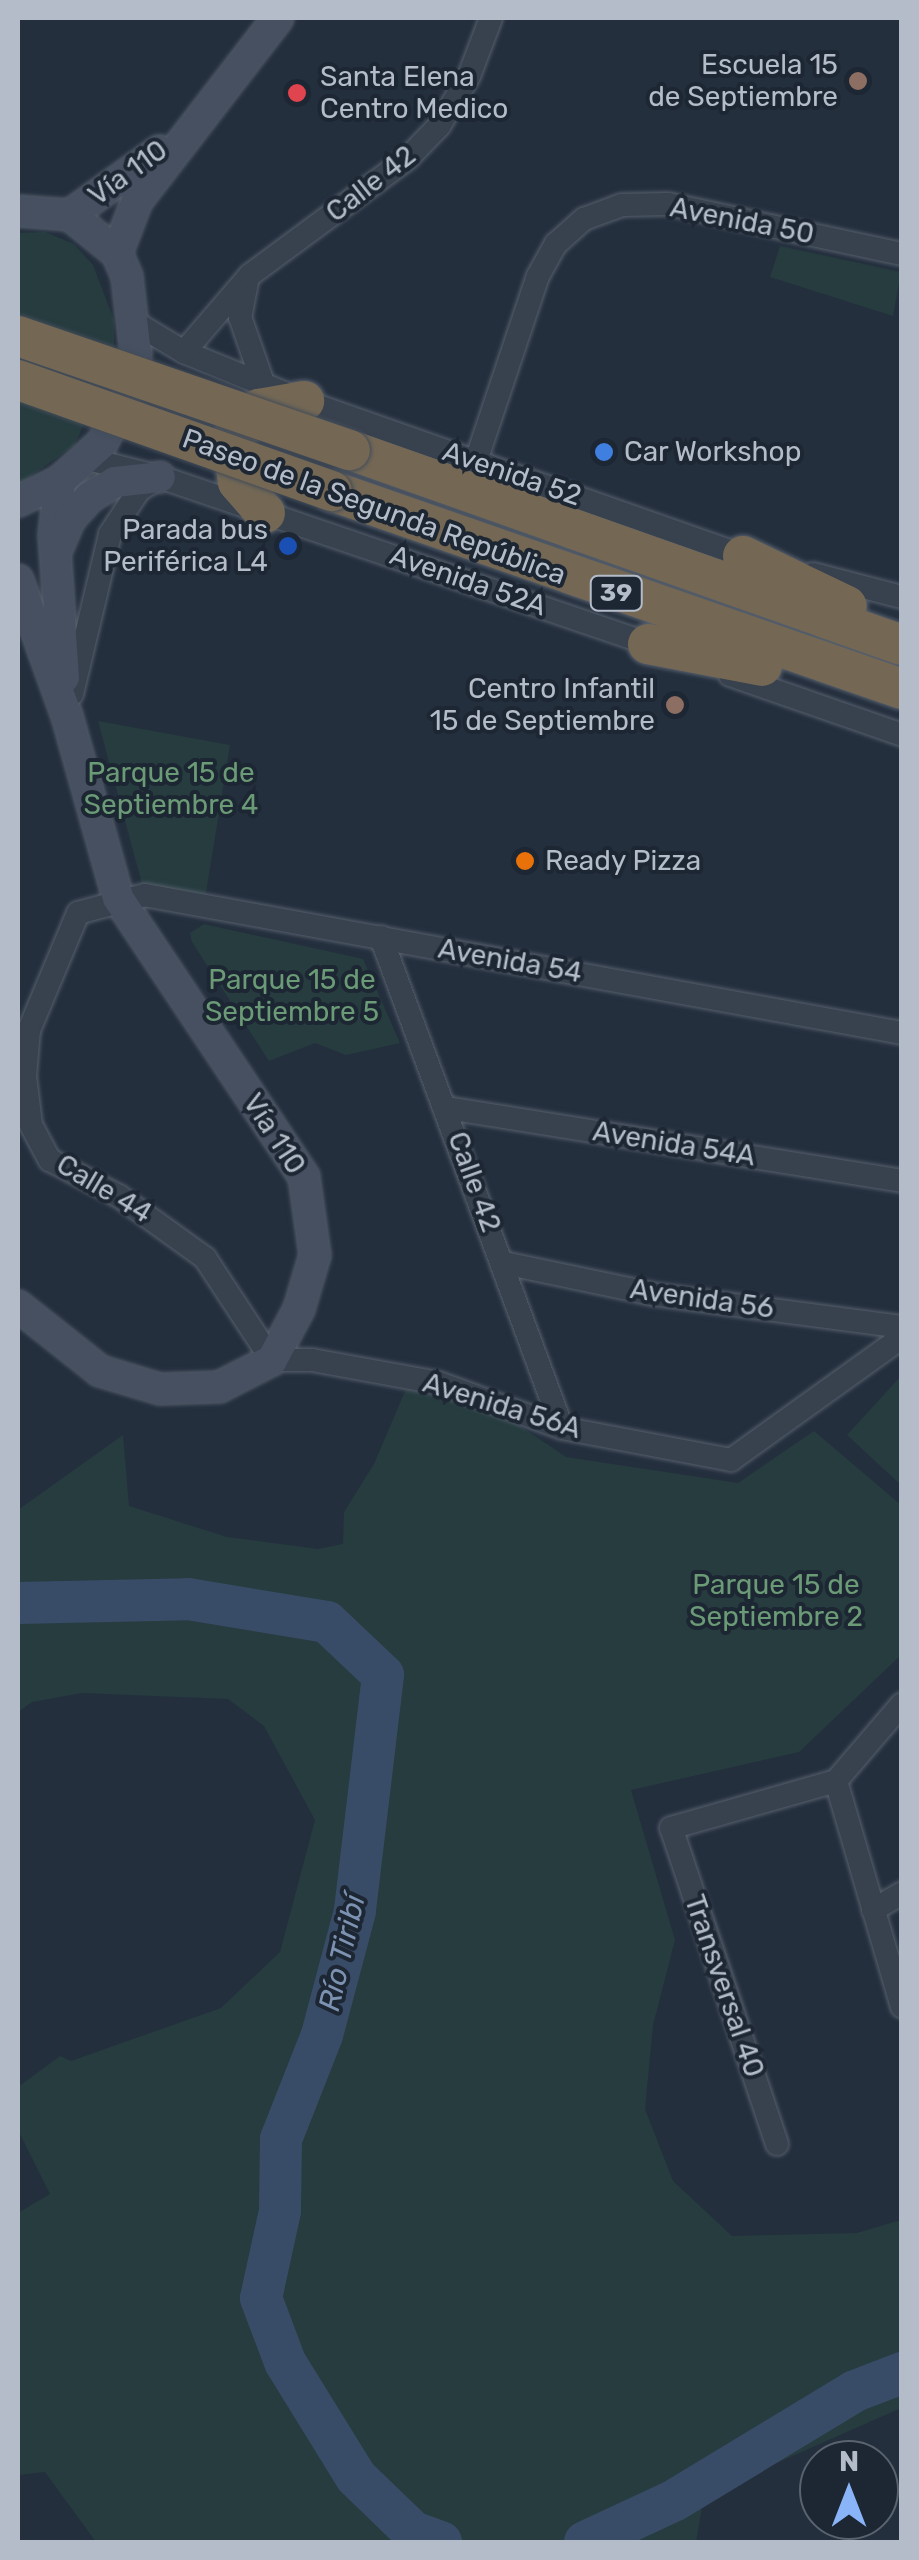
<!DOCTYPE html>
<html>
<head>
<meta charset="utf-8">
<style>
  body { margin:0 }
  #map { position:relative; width:919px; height:2560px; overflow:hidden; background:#242f3e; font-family:Rubik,sans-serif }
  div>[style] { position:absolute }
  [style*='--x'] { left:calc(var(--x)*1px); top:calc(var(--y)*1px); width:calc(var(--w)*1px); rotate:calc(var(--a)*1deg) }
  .green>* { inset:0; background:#263c3f }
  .river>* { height:42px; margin:-21px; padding:0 21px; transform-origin:21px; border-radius:21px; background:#394c67 }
  .roads { filter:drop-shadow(0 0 2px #565f6c) drop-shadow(0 0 2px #565f6c) }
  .street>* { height:22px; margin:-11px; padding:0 11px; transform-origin:11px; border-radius:11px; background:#38414e }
  .secondary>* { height:30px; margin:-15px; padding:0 15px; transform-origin:15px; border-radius:15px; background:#465061 }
  .highway>* { height:40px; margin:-20px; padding:0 20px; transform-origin:20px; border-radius:20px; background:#746855 }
  .bridges { filter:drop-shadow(0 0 2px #434c59) drop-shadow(0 0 2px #434c59) }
  .highway-bridge>* { height:40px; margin:-20px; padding:0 20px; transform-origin:20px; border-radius:20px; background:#746855 }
  .dots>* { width:28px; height:28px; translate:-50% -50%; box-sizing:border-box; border:5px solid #1d2633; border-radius:50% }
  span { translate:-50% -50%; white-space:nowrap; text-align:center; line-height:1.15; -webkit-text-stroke:8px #1d2633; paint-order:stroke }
  .shield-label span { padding:2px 8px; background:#1d2633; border:2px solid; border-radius:8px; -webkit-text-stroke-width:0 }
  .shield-label { font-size:25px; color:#b4bcc9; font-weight:700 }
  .poi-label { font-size:28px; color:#b4bcc9 }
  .right { translate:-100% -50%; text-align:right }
  .left { translate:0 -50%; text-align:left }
  .street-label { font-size:28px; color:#b4bcc9 }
  .park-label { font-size:28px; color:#6b9a76 }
  .water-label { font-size:30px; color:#7c92b1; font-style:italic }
  .frame { position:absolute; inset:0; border:20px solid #b4bcc9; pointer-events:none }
  .north { position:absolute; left:799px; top:2440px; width:100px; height:100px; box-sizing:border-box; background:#1d2633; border:2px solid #59626f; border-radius:50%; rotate:0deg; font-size:28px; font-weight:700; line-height:40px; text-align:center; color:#b4bcc9 }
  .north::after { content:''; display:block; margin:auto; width:35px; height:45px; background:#8ab4f8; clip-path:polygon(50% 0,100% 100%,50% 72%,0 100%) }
</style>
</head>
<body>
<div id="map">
  <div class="green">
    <i style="clip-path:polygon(45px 232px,74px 244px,93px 265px,114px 320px,114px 351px,75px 445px,18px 485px,18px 233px)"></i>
    <i style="clip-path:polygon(780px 246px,901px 272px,893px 316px,770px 277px)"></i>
    <i style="clip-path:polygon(98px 721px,230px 745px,204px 905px,145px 895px)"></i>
    <i style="clip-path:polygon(204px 924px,363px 959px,400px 1043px,346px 1055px,315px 1043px,269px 1061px,192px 942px,190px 933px)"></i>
    <i style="clip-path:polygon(901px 1376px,901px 1485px,847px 1435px)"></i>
    <i style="clip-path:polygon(406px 1389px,496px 1410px,566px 1457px,738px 1483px,814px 1431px,901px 1505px,901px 1655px,799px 1752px,631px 1790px,675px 1940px,653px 2025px,645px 2109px,673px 2181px,732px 2236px,857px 2233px,901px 2220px,901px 2408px,704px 2495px,696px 2542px,96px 2542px,45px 2472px,18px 2475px,18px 2213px,50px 2194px,18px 2130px,18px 2087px,60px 2056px,71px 2061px,221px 2008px,280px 1952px,315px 1820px,264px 1726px,228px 1699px,82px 1693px,32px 1702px,18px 1712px,18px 1510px,123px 1435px,129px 1506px,227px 1537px,318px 1549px,343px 1544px,344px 1512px,374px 1464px)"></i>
  </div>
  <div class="river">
    <i style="--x:18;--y:1603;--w:170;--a:-1.3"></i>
    <i style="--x:188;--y:1599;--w:141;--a:9.4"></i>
    <i style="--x:327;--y:1622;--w:77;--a:43.4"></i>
    <i style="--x:383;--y:1675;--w:238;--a:96.8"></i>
    <i style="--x:355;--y:1911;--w:128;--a:104.9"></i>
    <i style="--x:322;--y:2035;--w:112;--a:111.5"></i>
    <i style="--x:281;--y:2139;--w:72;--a:90.8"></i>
    <i style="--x:280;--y:2211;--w:89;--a:102.3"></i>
    <i style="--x:261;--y:2298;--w:68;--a:69.4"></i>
    <i style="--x:285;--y:2362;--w:135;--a:58.3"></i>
    <i style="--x:356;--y:2477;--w:79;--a:44"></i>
    <i style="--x:413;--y:2532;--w:30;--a:20"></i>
    <i style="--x:585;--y:2542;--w:99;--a:-25"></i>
    <i style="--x:675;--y:2500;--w:210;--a:-31.2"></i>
    <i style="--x:855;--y:2391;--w:50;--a:-21"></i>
  </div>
  <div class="roads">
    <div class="street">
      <i style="--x:247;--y:282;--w:36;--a:101"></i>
      <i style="--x:240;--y:317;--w:70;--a:70.8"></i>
      <i style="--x:134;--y:322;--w:58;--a:31"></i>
      <i style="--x:184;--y:352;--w:130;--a:22.2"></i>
      <i style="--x:304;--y:401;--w:476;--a:19.4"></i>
      <i style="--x:184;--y:352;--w:101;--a:-49.4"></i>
      <i style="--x:250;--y:275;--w:197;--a:-36.5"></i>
      <i style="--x:408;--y:158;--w:45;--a:-45.9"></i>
      <i style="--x:439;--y:126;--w:58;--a:-59"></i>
      <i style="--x:469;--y:76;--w:62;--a:-69.2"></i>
      <i style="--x:88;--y:459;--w:74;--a:14"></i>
      <i style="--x:160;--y:477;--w:526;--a:18.85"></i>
      <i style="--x:476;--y:461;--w:195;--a:-71.5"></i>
      <i style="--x:538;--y:276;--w:37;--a:-61"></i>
      <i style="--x:556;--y:244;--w:38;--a:-42"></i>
      <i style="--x:584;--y:219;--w:40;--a:-20.2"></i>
      <i style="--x:622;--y:205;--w:46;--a:-1.2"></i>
      <i style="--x:668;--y:204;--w:239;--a:12.1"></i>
      <i style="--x:813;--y:574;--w:92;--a:14.5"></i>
      <i style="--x:730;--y:675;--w:182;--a:19.2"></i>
      <i style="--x:72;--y:694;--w:164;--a:-76.6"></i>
      <i style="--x:110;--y:534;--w:53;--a:-56.6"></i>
      <i style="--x:139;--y:490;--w:21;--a:-31"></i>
      <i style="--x:381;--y:937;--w:523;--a:69.76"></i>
      <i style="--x:902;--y:1033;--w:769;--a:-169.67"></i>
      <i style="--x:145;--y:895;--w:69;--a:165"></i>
      <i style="--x:78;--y:913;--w:127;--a:112.7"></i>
      <i style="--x:29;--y:1030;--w:46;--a:95"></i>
      <i style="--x:25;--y:1076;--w:49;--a:83"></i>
      <i style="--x:31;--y:1125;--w:40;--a:62"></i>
      <i style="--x:50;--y:1160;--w:78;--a:27.6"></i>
      <i style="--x:119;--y:1196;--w:106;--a:35.8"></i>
      <i style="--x:205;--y:1258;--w:122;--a:56.7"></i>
      <i style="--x:272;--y:1360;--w:40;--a:0"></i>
      <i style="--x:312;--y:1360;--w:129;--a:10.3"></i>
      <i style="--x:439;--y:1383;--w:131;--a:20.1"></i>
      <i style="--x:562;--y:1428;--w:172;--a:10.7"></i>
      <i style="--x:731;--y:1460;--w:211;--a:-35.7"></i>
      <i style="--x:447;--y:1108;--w:461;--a:9.1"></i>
      <i style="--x:504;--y:1263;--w:151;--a:11.8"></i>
      <i style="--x:652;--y:1294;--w:252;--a:7.5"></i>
      <i style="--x:836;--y:1781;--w:235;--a:73.7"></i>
      <i style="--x:873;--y:1910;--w:34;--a:-30"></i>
      <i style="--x:777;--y:2144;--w:333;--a:-108.5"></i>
      <i style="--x:671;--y:1828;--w:172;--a:-15.9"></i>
      <i style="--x:836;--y:1781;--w:101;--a:-49.4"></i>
    </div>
    <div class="secondary">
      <i style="--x:18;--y:211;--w:52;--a:4.4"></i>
      <i style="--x:70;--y:215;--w:60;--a:39"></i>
      <i style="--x:117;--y:253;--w:26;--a:67"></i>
      <i style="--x:127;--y:277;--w:78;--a:83.3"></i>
      <i style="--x:136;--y:354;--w:47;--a:102.3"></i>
      <i style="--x:126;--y:400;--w:49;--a:119.2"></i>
      <i style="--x:102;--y:443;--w:57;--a:137.9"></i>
      <i style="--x:60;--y:481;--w:47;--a:154.5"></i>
      <i style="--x:70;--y:215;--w:110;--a:-35.7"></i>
      <i style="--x:117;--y:253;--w:56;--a:-69"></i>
      <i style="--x:137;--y:201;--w:231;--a:-52.4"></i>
      <i style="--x:60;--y:481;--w:54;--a:96.3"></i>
      <i style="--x:54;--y:535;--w:143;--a:86"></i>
      <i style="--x:58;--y:547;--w:30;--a:-67"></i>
      <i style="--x:70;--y:519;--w:30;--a:-48"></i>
      <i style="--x:90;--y:497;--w:29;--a:-31"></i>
      <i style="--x:115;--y:482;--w:45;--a:-6.3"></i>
      <i style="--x:18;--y:580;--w:145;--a:70.2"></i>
      <i style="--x:67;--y:716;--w:189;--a:74.3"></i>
      <i style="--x:118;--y:898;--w:335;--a:56.3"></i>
      <i style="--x:304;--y:1177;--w:79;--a:82"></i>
      <i style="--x:315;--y:1255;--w:56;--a:106.5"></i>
      <i style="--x:299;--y:1309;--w:58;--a:117.9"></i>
      <i style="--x:272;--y:1360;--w:59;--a:153"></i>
      <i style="--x:219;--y:1387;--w:59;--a:178.1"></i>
      <i style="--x:160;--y:1389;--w:63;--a:-163.3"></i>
      <i style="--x:100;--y:1371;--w:105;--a:-141.6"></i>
    </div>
    <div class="highway">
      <i style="--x:350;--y:450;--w:585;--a:19.46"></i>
      <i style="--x:332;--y:491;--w:603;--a:19.16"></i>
      <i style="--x:265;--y:513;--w:41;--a:-131.1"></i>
      <i style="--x:238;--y:482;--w:44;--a:-97.8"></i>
      <i style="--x:232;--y:438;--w:40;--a:-47"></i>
      <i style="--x:259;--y:409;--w:46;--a:-10.1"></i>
      <i style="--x:743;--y:556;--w:115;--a:25.7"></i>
      <i style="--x:648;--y:644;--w:116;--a:10.9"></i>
    </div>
  </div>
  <div class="bridges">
    <div class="highway-bridge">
      <i style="--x:18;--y:336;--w:351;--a:19"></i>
      <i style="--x:18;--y:380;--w:333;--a:19.5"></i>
    </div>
  </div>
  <div class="dots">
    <i style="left:858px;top:81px;background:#8d6e63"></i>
    <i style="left:297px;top:93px;background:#e0444e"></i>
    <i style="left:604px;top:452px;background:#3f7fe0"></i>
    <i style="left:288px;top:546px;background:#1a4fb4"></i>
    <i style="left:675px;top:705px;background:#8d6e63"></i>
    <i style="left:525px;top:861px;background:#e8710a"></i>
  </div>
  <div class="shield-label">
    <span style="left:616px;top:593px">39</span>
  </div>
  <div class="poi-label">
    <span class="right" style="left:838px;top:81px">Escuela 15<br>de Septiembre</span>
    <span class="left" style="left:320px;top:93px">Santa Elena<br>Centro Medico</span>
    <span class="left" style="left:624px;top:452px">Car Workshop</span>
    <span class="right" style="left:268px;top:546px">Parada bus<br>Periférica L4</span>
    <span class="right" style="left:655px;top:705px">Centro Infantil<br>15 de Septiembre</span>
    <span class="left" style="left:545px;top:861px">Ready Pizza</span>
  </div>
  <div class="street-label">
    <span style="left:128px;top:173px;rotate:-36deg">Vía 110</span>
    <span style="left:371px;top:184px;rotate:-38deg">Calle 42</span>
    <span style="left:742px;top:221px;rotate:11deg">Avenida 50</span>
    <span style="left:512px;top:474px;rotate:19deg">Avenida 52</span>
    <span style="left:374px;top:507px;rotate:20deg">Paseo de la Segunda República</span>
    <span style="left:468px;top:581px;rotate:19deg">Avenida 52A</span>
    <span style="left:510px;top:961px;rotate:10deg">Avenida 54</span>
    <span style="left:274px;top:1134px;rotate:57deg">Vía 110</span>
    <span style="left:674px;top:1144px;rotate:9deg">Avenida 54A</span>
    <span style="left:474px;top:1182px;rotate:70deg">Calle 42</span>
    <span style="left:104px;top:1189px;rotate:31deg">Calle 44</span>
    <span style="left:702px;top:1299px;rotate:8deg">Avenida 56</span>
    <span style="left:502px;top:1406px;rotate:17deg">Avenida 56A</span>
    <span style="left:724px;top:1986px;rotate:71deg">Transversal 40</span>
  </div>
  <div class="park-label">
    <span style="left:171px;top:789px">Parque 15 de<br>Septiembre 4</span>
    <span style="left:292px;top:996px">Parque 15 de<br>Septiembre 5</span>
    <span style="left:776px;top:1601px">Parque 15 de<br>Septiembre 2</span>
  </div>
  <div class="water-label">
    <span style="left:342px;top:1953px;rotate:-77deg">Río Tiribí</span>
  </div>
  <div class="frame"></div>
  <div class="north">N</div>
</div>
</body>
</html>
